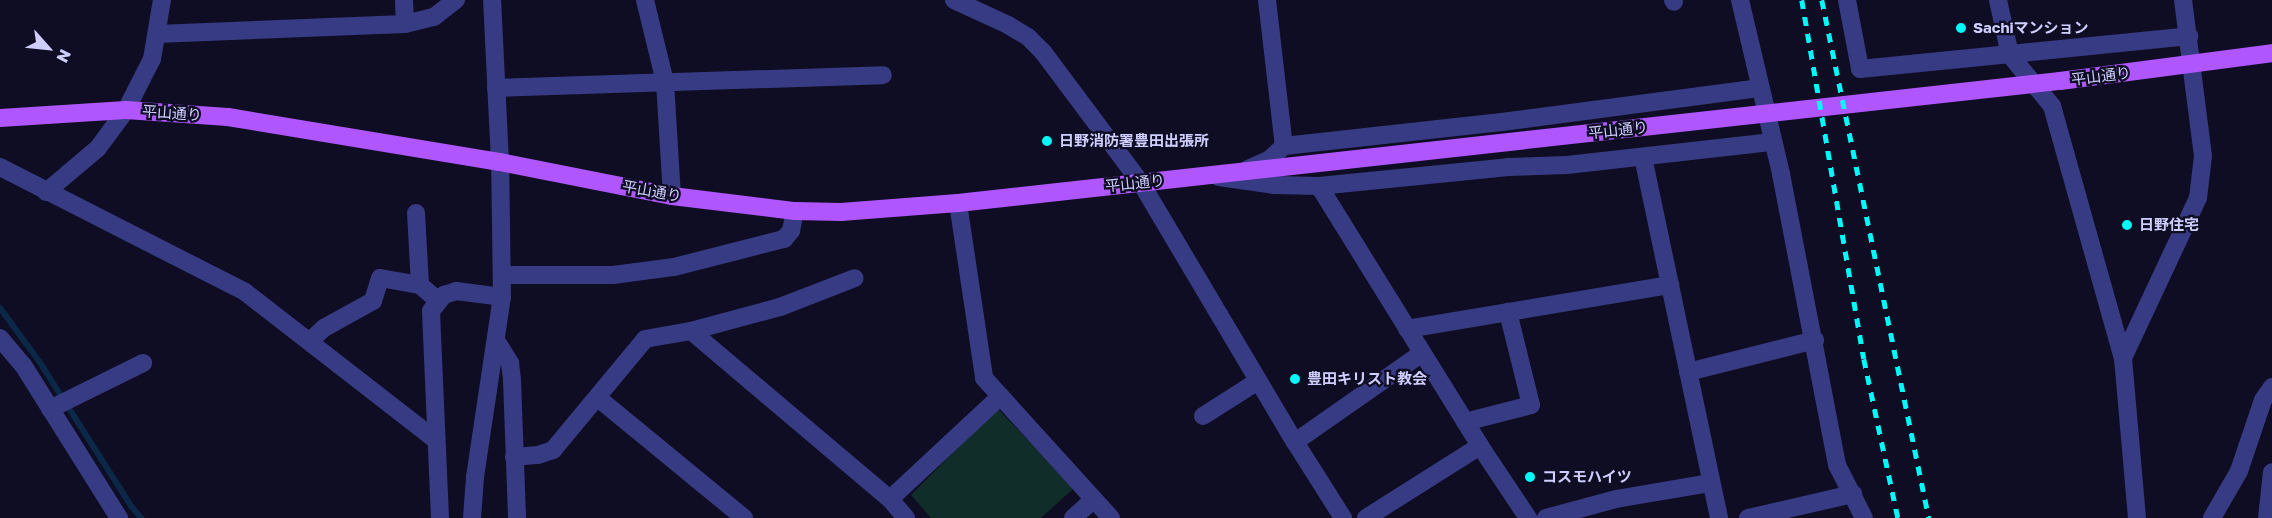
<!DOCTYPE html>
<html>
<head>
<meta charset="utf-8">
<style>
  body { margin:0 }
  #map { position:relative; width:2272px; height:518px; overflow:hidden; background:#0f0d23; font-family:"Golos Text","Noto Sans JP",sans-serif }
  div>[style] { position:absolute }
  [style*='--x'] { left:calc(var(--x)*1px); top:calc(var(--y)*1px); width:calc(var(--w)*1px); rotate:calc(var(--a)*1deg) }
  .green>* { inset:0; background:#102d29 }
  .stream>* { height:6px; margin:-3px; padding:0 3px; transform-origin:3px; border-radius:3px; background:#0b2848 }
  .minor>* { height:18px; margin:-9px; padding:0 9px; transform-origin:9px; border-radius:9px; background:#373b83 }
  .major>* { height:18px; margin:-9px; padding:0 9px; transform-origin:9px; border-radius:9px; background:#af56ff }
  .rail>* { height:4.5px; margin-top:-2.25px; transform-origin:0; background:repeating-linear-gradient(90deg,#00f9fa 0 9px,transparent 0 17px) }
  .dots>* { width:16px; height:16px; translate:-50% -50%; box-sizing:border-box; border:3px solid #0f0d23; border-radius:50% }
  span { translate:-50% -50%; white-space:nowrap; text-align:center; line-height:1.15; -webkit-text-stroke:4.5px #0f0d23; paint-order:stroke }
  .poi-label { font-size:15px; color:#cfcfff; font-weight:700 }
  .left { translate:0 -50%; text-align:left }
  .street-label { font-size:15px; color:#cfcfff }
  .north { position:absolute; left:18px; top:18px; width:60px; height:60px; -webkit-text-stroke:4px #0f0d23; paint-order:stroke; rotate:117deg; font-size:16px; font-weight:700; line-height:24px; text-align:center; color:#cfcfff }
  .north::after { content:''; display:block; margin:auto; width:21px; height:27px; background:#cfcfff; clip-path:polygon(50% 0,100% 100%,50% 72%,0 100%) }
</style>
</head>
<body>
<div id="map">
  <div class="green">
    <i style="clip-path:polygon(997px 408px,1074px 488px,1041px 518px,931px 518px,911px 495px)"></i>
  </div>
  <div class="stream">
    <i style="--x:0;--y:308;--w:66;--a:53.7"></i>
    <i style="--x:39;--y:361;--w:172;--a:57.6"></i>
    <i style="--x:131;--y:506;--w:16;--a:50"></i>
  </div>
  <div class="minor">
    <i style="--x:404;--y:0;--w:24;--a:88"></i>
    <i style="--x:645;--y:0;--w:84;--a:76.3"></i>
    <i style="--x:665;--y:82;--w:114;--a:86.5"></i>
    <i style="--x:954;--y:0;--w:60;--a:24.8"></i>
    <i style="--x:1008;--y:25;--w:23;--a:31"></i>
    <i style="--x:1028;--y:37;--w:21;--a:45"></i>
    <i style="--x:1043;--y:52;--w:164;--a:53.2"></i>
    <i style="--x:1141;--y:183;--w:301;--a:59.3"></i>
    <i style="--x:1295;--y:442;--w:90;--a:57.7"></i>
    <i style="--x:1267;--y:0;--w:147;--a:83.4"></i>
    <i style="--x:1673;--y:0;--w:2;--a:63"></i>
    <i style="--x:1740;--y:0;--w:179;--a:76.7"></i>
    <i style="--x:1781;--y:174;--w:296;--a:79.1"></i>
    <i style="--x:1837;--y:465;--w:59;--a:63"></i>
    <i style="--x:1847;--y:0;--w:70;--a:79.3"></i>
    <i style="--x:1860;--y:69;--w:331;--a:-5.7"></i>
    <i style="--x:1998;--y:0;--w:56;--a:77.7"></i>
    <i style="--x:2010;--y:55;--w:66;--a:50.5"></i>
    <i style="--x:2052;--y:106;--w:262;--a:74.3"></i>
    <i style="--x:2123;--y:358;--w:161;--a:85"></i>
    <i style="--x:157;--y:34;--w:248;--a:-2.3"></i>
    <i style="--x:405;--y:24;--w:30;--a:-14"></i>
    <i style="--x:434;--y:17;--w:28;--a:-38"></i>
    <i style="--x:496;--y:88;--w:387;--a:-1.9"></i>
    <i style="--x:1643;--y:157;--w:369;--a:78.1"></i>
    <i style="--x:0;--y:167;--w:275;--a:27"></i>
    <i style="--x:245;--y:292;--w:242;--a:37.8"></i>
    <i style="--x:1248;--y:169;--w:24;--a:-24"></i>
    <i style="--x:1270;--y:159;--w:19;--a:-43"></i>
    <i style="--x:1284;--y:146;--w:219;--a:-6.3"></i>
    <i style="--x:1502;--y:122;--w:259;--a:-7.5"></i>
    <i style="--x:1219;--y:177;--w:56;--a:8.3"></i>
    <i style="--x:1274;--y:185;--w:45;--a:1.3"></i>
    <i style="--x:1319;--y:186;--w:190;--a:-5.7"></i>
    <i style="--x:1508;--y:167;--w:59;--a:-1.9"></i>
    <i style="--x:1567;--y:165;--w:207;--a:-6.4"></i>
    <i style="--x:1319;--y:186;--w:306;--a:58.2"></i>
    <i style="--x:1480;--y:446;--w:87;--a:56.3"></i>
    <i style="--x:46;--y:192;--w:68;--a:-40.2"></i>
    <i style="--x:98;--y:148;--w:47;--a:-53.6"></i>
    <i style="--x:126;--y:110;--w:57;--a:-63"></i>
    <i style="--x:152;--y:59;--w:60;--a:-80.4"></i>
    <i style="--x:958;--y:203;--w:177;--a:81.5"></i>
    <i style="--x:984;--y:378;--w:189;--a:47.8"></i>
    <i style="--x:416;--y:213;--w:72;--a:86.8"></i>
    <i style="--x:503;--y:275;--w:110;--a:0"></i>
    <i style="--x:613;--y:275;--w:62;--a:-7.5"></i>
    <i style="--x:674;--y:267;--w:114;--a:-14.3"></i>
    <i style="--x:784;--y:239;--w:11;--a:-49"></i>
    <i style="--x:791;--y:231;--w:20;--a:-79"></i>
    <i style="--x:1407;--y:329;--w:267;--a:-9.5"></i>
    <i style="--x:691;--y:331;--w:260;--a:40.2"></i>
    <i style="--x:890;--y:499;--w:25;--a:50"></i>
    <i style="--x:0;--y:338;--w:35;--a:50"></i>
    <i style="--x:23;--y:365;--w:181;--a:57.9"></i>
    <i style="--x:310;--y:341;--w:19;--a:-43"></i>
    <i style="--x:324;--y:328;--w:56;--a:-28.9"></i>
    <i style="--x:373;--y:301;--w:24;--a:-73"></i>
    <i style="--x:380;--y:278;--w:41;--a:9.9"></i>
    <i style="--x:420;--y:285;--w:23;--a:41"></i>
    <i style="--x:497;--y:342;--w:25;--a:58"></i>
    <i style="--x:510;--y:363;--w:17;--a:83"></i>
    <i style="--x:512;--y:380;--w:138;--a:87.9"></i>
    <i style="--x:2123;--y:358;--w:177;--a:-64.9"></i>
    <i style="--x:2198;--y:198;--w:42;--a:-83.2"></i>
    <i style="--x:2203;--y:156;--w:157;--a:-97.3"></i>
    <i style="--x:1688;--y:372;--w:131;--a:-14.1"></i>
    <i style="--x:598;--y:398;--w:189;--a:39.4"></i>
    <i style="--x:50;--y:409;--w:104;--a:-26.3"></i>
    <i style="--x:1203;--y:416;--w:65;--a:-32.5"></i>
    <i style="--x:1465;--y:422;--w:68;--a:-14.4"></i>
    <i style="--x:1531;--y:405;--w:96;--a:-103.9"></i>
    <i style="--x:1295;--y:442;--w:155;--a:-35"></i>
    <i style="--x:514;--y:457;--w:24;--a:-5"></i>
    <i style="--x:538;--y:455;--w:16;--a:-18"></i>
    <i style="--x:553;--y:450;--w:144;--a:-50.3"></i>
    <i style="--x:645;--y:339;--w:47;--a:-9.9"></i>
    <i style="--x:691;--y:331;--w:92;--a:-15.1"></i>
    <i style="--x:780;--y:307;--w:80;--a:-21.1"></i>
    <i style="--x:890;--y:499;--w:151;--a:-42.9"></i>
    <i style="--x:440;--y:518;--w:207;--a:-92.5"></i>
    <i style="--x:431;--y:311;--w:21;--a:-51"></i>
    <i style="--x:444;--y:295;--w:13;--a:-18"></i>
    <i style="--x:456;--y:291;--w:46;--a:7.4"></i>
    <i style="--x:472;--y:518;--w:41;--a:-85.8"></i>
    <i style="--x:475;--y:477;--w:182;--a:-81.5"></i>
    <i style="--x:502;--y:297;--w:135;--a:-90.8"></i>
    <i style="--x:500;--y:162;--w:162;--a:-92.8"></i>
    <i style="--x:1073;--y:518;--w:28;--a:-42"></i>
    <i style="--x:1366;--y:518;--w:135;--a:-32.3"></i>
    <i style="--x:1546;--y:518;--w:73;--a:-15.2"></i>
    <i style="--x:1616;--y:499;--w:96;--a:-9.6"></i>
    <i style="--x:1748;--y:518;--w:108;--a:-12.9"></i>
    <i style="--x:2212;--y:518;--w:54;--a:-60.1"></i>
    <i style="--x:2239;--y:471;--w:75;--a:-71.3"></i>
    <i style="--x:2263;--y:400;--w:16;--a:-55"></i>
    <i style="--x:2267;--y:518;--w:46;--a:-83.8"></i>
  </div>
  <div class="major">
    <i style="--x:0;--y:118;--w:126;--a:-3.6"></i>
    <i style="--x:126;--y:110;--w:102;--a:3.9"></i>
    <i style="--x:228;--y:117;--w:276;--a:9.4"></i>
    <i style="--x:500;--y:162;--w:175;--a:11.2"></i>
    <i style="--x:672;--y:196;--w:124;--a:7"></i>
    <i style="--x:795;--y:211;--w:46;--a:1.2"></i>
    <i style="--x:841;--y:212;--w:117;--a:-4.4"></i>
    <i style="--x:958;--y:203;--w:1109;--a:-6.32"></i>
    <i style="--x:2060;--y:81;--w:214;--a:-7.5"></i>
  </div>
  <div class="rail">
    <i style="--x:1802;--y:0;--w:364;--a:80.2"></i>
    <i style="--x:1864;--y:359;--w:163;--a:77.9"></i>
    <i style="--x:1822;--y:0;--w:529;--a:78.33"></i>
  </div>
  <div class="dots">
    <i style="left:1961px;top:28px;background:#00f9fa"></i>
    <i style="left:1047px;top:141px;background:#00f9fa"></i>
    <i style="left:2127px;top:225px;background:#00f9fa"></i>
    <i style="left:1295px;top:379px;background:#00f9fa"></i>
    <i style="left:1530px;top:477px;background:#00f9fa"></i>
  </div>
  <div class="poi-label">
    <span class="left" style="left:1973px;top:28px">Sachiマンション</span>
    <span class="left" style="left:1059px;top:141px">日野消防署豊田出張所</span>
    <span class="left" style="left:2139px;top:225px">日野住宅</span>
    <span class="left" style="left:1307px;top:379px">豊田キリスト教会</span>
    <span class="left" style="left:1542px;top:477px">コスモハイツ</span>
  </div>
  <div class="street-label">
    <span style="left:2101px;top:76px;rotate:-7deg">平山通り</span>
    <span style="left:172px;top:113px;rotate:4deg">平山通り</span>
    <span style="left:1618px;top:130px;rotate:-6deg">平山通り</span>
    <span style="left:1135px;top:183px;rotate:-6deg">平山通り</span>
    <span style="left:652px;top:191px;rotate:10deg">平山通り</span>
  </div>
  <div class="north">N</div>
</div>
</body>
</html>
